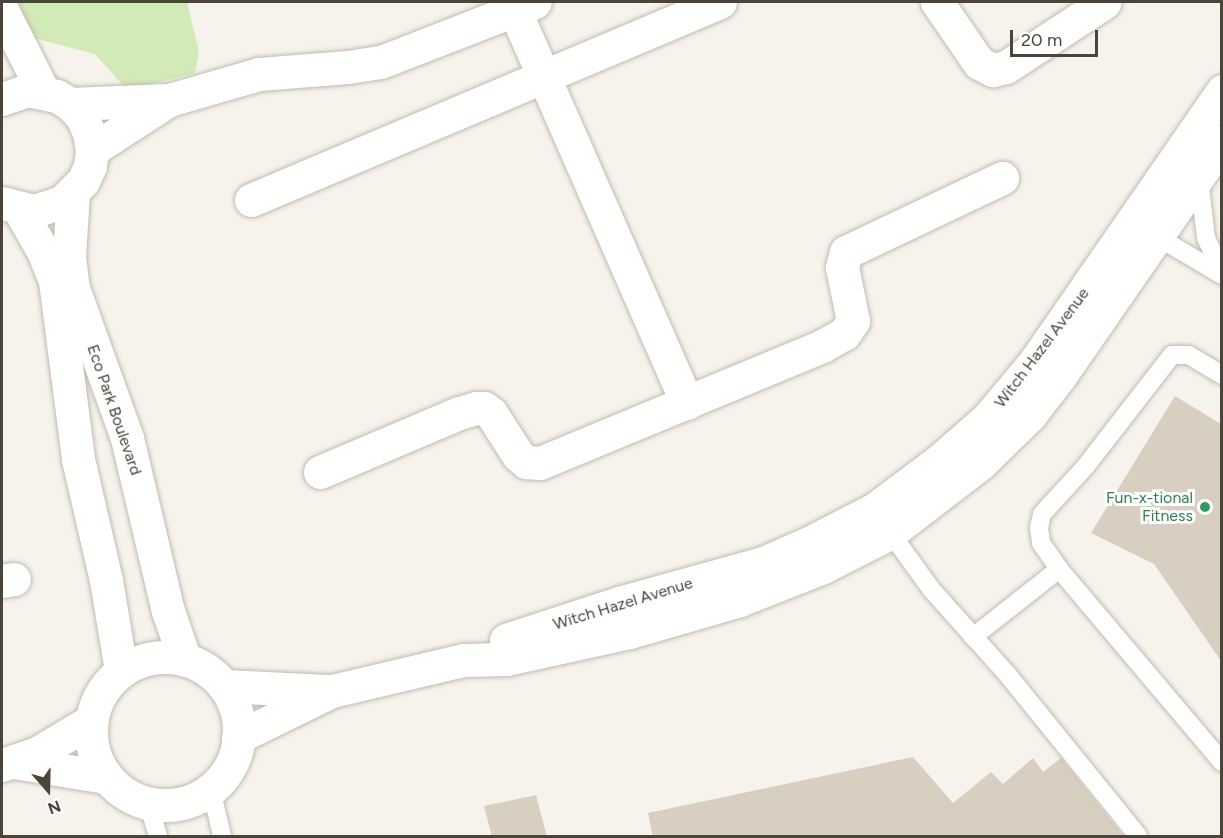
<!DOCTYPE html>
<html>
<head>
<meta charset="utf-8">
<style>
  body { margin:0 }
  #map { position:relative; width:1223px; height:838px; overflow:hidden; background:#f6f3ec; font-family:Figtree,sans-serif }
  div>[style] { position:absolute }
  [style*='--x'] { left:calc(var(--x)*1px); top:calc(var(--y)*1px); width:calc(var(--w)*1px); rotate:calc(var(--a)*1deg) }
  .green>* { inset:0; background:#d2eab5 }
  .building>* { inset:0; background:#d8cfc1 }
  .roads { filter:drop-shadow(0 0 2px #c2bbae) drop-shadow(0 0 2px #c2bbae) }
  .service>* { height:18px; margin:-9px; padding:0 9px; transform-origin:9px; border-radius:9px; background:#fff }
  .minor>* { height:33px; margin:-16.5px; padding:0 16.5px; transform-origin:16.5px; border-radius:16.5px; background:#fff }
  .tertiary>* { height:33px; margin:-16.5px; padding:0 16.5px; transform-origin:16.5px; border-radius:16.5px; background:#fff }
  .tertiary>.ring { margin:-16.5px; padding:0; box-sizing:content-box; background:none; border:33px solid #fff; border-radius:50% }
  .dots>* { width:16px; height:16px; translate:-50% -50%; box-sizing:border-box; border:3px solid #fff; border-radius:50% }
  span { translate:-50% -50%; white-space:nowrap; text-align:center; line-height:1.15; -webkit-text-stroke:6px #fff; paint-order:stroke }
  .street-label { font-size:16px; color:#4b4439 }
  .leisure-label { font-size:16px; color:#27864d }
  .right { translate:-100% -50%; text-align:right }
  .frame { position:absolute; inset:0; border:3px solid #4b4439; pointer-events:none }
  .north { position:absolute; left:18px; top:760px; width:60px; height:60px; -webkit-text-stroke:4px #fff; paint-order:stroke; rotate:160deg; font-size:16px; font-weight:700; line-height:24px; text-align:center; color:#4b4439 }
  .north::after { content:''; display:block; margin:auto; width:21px; height:27px; background:#4b4439; clip-path:polygon(50% 0,100% 100%,50% 72%,0 100%) }
  .scale { position:absolute; left:1010px; top:30px; width:88px; height:27px; box-sizing:border-box; border:3px solid #4b4439; border-top:0; padding-left:8px; font-size:18px; line-height:21px; white-space:nowrap; color:#4b4439; -webkit-text-stroke:4px #fff; paint-order:stroke }
</style>
</head>
<body>
<div id="map">
  <div class="green">
    <i style="clip-path:polygon(14px 2px,187px 2px,199px 52px,195px 73px,127px 90px,95px 54px,22px 35px)"></i>
  </div>
  <div class="building">
    <i style="clip-path:polygon(1175px 396px,1221px 424px,1221px 661px,1154px 564px,1091px 533px)"></i>
    <i style="clip-path:polygon(913px 757px,953px 803px,991px 772px,1003px 784px,1033px 758px,1043px 772px,1061px 758px,1124px 837px,653px 837px,648px 813px)"></i>
    <i style="clip-path:polygon(536px 795px,547px 837px,492px 837px,484px 806px)"></i>
  </div>
  <div class="roads">
    <div class="service">
      <i style="--x:1199;--y:179;--w:59;--a:83.2"></i>
      <i style="--x:1206;--y:238;--w:38;--a:65"></i>
      <i style="--x:1151;--y:233;--w:82;--a:30.6"></i>
      <i style="--x:1222;--y:375;--w:39;--a:-149"></i>
      <i style="--x:1189;--y:355;--w:17;--a:180"></i>
      <i style="--x:1172;--y:355;--w:140;--a:127.8"></i>
      <i style="--x:1086;--y:466;--w:65;--a:132.5"></i>
      <i style="--x:1042;--y:514;--w:14;--a:102"></i>
      <i style="--x:1039;--y:528;--w:15;--a:82"></i>
      <i style="--x:1041;--y:543;--w:32;--a:55"></i>
      <i style="--x:1059;--y:569;--w:253;--a:49.8"></i>
      <i style="--x:887;--y:528;--w:75;--a:54.2"></i>
      <i style="--x:931;--y:589;--w:114;--a:48.2"></i>
      <i style="--x:1007;--y:674;--w:208;--a:51"></i>
      <i style="--x:973;--y:637;--w:110;--a:-38.3"></i>
      <i style="--x:211;--y:789;--w:48;--a:76.8"></i>
      <i style="--x:148;--y:803;--w:34;--a:73"></i>
    </div>
    <div class="minor">
      <i style="--x:511;--y:2;--w:438;--a:66.3"></i>
      <i style="--x:937;--y:2;--w:74;--a:55.5"></i>
      <i style="--x:979;--y:63;--w:16;--a:27"></i>
      <i style="--x:993;--y:70;--w:13;--a:-13"></i>
      <i style="--x:1006;--y:67;--w:118;--a:-33.3"></i>
      <i style="--x:2;--y:10;--w:91;--a:63.2"></i>
      <i style="--x:2;--y:99;--w:28;--a:-19"></i>
      <i style="--x:28;--y:90;--w:30;--a:12"></i>
      <i style="--x:57;--y:96;--w:15;--a:32"></i>
      <i style="--x:70;--y:104;--w:18;--a:47"></i>
      <i style="--x:82;--y:117;--w:17;--a:66"></i>
      <i style="--x:89;--y:133;--w:17;--a:80"></i>
      <i style="--x:92;--y:150;--w:16;--a:97"></i>
      <i style="--x:90;--y:166;--w:17;--a:115"></i>
      <i style="--x:83;--y:181;--w:30;--a:135"></i>
      <i style="--x:62;--y:202;--w:29;--a:162"></i>
      <i style="--x:34;--y:211;--w:32;--a:-166"></i>
      <i style="--x:70;--y:104;--w:99;--a:-2.3"></i>
      <i style="--x:169;--y:100;--w:94;--a:-16.1"></i>
      <i style="--x:259;--y:74;--w:89;--a:-4.5"></i>
      <i style="--x:348;--y:67;--w:33;--a:-9"></i>
      <i style="--x:381;--y:62;--w:165;--a:-21.3"></i>
      <i style="--x:92;--y:150;--w:92;--a:-33"></i>
      <i style="--x:73;--y:193;--w:64;--a:93.6"></i>
      <i style="--x:69;--y:257;--w:31;--a:83"></i>
      <i style="--x:73;--y:288;--w:159;--a:70.2"></i>
      <i style="--x:127;--y:438;--w:178;--a:76.7"></i>
      <i style="--x:168;--y:611;--w:52;--a:70.9"></i>
      <i style="--x:251;--y:200;--w:509;--a:-22.89"></i>
      <i style="--x:19;--y:209;--w:48;--a:60.3"></i>
      <i style="--x:43;--y:251;--w:32;--a:68"></i>
      <i style="--x:55;--y:281;--w:179;--a:82.6"></i>
      <i style="--x:78;--y:459;--w:124;--a:77"></i>
      <i style="--x:106;--y:580;--w:92;--a:80.6"></i>
      <i style="--x:320;--y:472;--w:151;--a:-23"></i>
      <i style="--x:459;--y:413;--w:18;--a:-16"></i>
      <i style="--x:476;--y:408;--w:8;--a:0"></i>
      <i style="--x:484;--y:408;--w:9;--a:36"></i>
      <i style="--x:491;--y:413;--w:50;--a:57.3"></i>
      <i style="--x:518;--y:455;--w:11;--a:41"></i>
      <i style="--x:526;--y:462;--w:14;--a:4"></i>
      <i style="--x:540;--y:463;--w:305;--a:-22.5"></i>
      <i style="--x:822;--y:346;--w:25;--a:-29"></i>
      <i style="--x:844;--y:334;--w:16;--a:-55"></i>
      <i style="--x:853;--y:321;--w:55;--a:-101.5"></i>
      <i style="--x:842;--y:267;--w:16;--a:-75"></i>
      <i style="--x:846;--y:252;--w:173;--a:-25.4"></i>
      <i style="--x:2;--y:581;--w:12;--a:-9"></i>
    </div>
    <div class="tertiary">
      <i style="--x:506;--y:640;--w:119;--a:-18.1"></i>
      <i style="--x:619;--y:603;--w:149;--a:-15.5"></i>
      <i style="--x:763;--y:563;--w:52;--a:-23.6"></i>
      <i style="--x:811;--y:542;--w:72;--a:-27.3"></i>
      <i style="--x:875;--y:509;--w:80;--a:-36.9"></i>
      <i style="--x:939;--y:461;--w:65;--a:-41.3"></i>
      <i style="--x:988;--y:418;--w:72;--a:-50.1"></i>
      <i style="--x:1034;--y:363;--w:331;--a:-55.3"></i>
      <i class="ring" style="left:91px;top:657px;width:115px;height:115px"></i>
      <i style="--x:224;--y:686;--w:103;--a:2.8"></i>
      <i style="--x:238;--y:737;--w:105;--a:-26.1"></i>
      <i style="--x:332;--y:691;--w:135;--a:-13.3"></i>
      <i style="--x:463;--y:660;--w:44;--a:-1.3"></i>
      <i style="--x:507;--y:659;--w:126;--a:-12.4"></i>
      <i style="--x:630;--y:632;--w:115;--a:-16.2"></i>
      <i style="--x:740;--y:600;--w:89;--a:-21.7"></i>
      <i style="--x:823;--y:567;--w:75;--a:-26.9"></i>
      <i style="--x:890;--y:533;--w:115;--a:-37.6"></i>
      <i style="--x:981;--y:463;--w:69;--a:-44.4"></i>
      <i style="--x:1030;--y:415;--w:49;--a:-52.4"></i>
      <i style="--x:1060;--y:376;--w:285;--a:-55.3"></i>
      <i style="--x:14;--y:762;--w:93;--a:9.3"></i>
      <i style="--x:2;--y:765;--w:39;--a:-19"></i>
      <i style="--x:39;--y:752;--w:61;--a:-30.8"></i>
    </div>
  </div>
  <div class="dots">
    <i style="left:1205px;top:507px;background:#2e9e5b"></i>
  </div>
  <div class="street-label">
    <span style="left:1042px;top:348px;rotate:-53deg">Witch Hazel Avenue</span>
    <span style="left:114px;top:410px;rotate:71deg">Eco Park Boulevard</span>
    <span style="left:623px;top:604px;rotate:-17deg">Witch Hazel Avenue</span>
  </div>
  <div class="leisure-label">
    <span class="right" style="left:1193px;top:507px">Fun-x-tional<br>Fitness</span>
  </div>
  <div class="frame"></div>
  <div class="north">N</div>
  <div class="scale">20 m</div>
</div>
</body>
</html>
